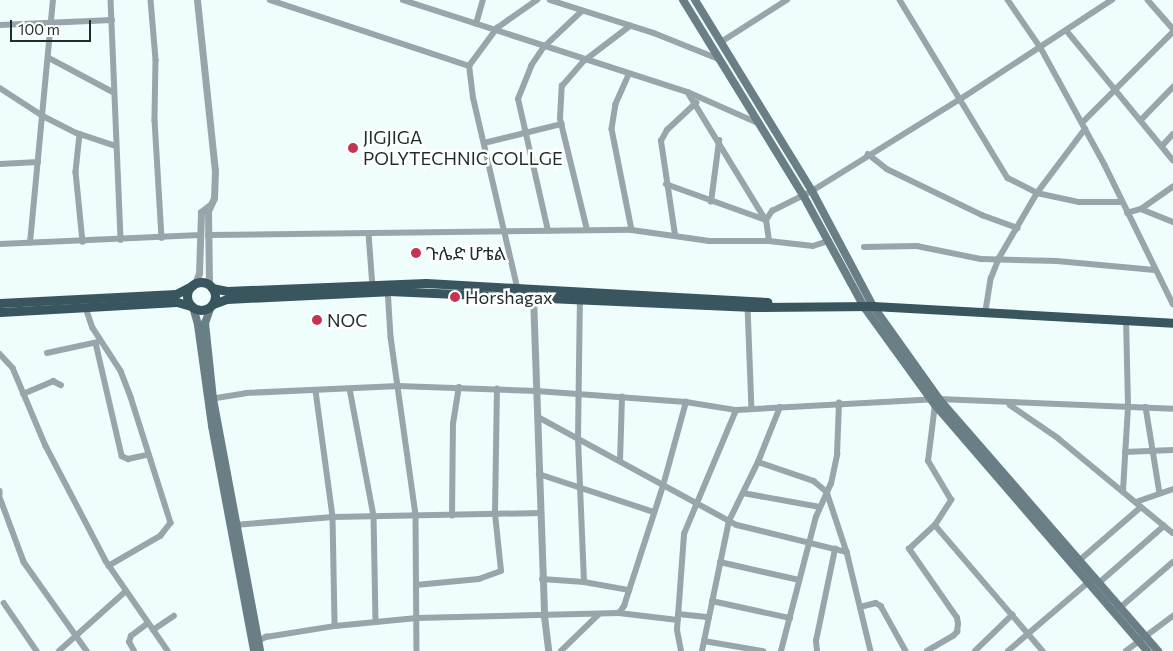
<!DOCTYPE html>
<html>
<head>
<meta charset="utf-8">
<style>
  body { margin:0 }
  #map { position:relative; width:1173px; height:651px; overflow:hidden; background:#effefc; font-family:Commissioner,"Noto Sans Ethiopic",sans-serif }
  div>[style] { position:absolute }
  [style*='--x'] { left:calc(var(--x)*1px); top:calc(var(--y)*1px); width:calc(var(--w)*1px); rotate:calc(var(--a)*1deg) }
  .minor>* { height:5.5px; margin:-2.75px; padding:0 2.75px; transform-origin:2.75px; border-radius:2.75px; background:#98a6ab }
  .tertiary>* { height:7px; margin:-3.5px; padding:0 3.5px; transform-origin:3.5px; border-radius:3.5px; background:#98a6ab }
  .secondary>* { height:8px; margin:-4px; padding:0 4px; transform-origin:4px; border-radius:4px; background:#697e85 }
  .trunk>* { height:9px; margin:-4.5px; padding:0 4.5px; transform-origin:4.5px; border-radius:4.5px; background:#39555e }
  .trunk>.ring { margin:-4.5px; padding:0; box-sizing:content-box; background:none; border:9px solid #39555e; border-radius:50% }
  .dots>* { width:14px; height:14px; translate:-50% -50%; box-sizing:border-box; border:2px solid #fff; border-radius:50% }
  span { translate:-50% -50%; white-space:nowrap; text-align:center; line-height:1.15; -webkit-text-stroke:5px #fff; paint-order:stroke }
  .poi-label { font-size:18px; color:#1e2d2b }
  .left { translate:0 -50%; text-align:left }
  .scale { position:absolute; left:10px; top:20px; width:81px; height:22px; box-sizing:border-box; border:2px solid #1e2d2b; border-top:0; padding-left:6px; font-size:15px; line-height:18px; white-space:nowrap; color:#1e2d2b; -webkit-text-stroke:4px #fff; paint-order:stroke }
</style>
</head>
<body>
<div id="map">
  <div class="minor">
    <i style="--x:111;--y:0;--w:240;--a:87.6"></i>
    <i style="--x:151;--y:0;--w:60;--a:85.2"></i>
    <i style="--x:156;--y:60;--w:60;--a:91"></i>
    <i style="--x:155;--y:120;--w:118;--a:86.6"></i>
    <i style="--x:270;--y:0;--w:210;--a:18.3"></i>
    <i style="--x:403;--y:0;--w:299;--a:17.9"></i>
    <i style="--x:688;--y:92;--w:77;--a:23.9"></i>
    <i style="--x:550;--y:0;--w:109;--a:17.6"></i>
    <i style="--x:654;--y:33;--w:70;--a:21.8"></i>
    <i style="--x:900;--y:0;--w:208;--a:58.8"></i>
    <i style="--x:1008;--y:178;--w:33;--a:27"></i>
    <i style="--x:1037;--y:193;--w:43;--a:12.1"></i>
    <i style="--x:1079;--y:202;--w:41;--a:0"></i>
    <i style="--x:1008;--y:0;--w:58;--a:55.5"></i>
    <i style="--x:1041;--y:48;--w:133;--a:61.3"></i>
    <i style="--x:1105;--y:165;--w:155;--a:63.9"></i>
    <i style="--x:1148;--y:0;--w:38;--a:49"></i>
    <i style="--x:476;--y:24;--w:25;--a:-74"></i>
    <i style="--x:0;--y:25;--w:112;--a:-2.6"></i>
    <i style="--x:1067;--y:31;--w:167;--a:50.6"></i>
    <i style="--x:721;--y:42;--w:78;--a:-32.5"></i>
    <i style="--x:49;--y:58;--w:72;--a:28"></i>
    <i style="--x:629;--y:75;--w:32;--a:114"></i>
    <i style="--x:616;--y:104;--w:25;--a:99"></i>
    <i style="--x:612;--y:129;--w:103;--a:78.8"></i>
    <i style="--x:0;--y:88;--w:51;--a:33.1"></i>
    <i style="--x:43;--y:116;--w:38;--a:27"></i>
    <i style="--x:77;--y:133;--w:41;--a:18.4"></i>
    <i style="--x:689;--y:94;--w:148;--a:58.6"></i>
    <i style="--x:1142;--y:119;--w:45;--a:-45.9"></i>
    <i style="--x:1082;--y:123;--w:129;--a:-45"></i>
    <i style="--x:80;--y:134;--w:38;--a:96"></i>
    <i style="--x:76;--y:172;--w:70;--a:84.3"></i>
    <i style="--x:484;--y:143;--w:80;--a:-13.7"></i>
    <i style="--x:1162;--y:146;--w:16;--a:-47"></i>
    <i style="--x:868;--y:154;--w:24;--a:38"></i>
    <i style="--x:887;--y:169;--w:106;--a:25.8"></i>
    <i style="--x:982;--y:215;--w:38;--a:20"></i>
    <i style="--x:0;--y:164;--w:38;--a:-3"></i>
    <i style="--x:666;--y:184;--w:106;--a:19.8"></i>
    <i style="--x:711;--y:202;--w:62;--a:-82.5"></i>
    <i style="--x:1141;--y:209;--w:35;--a:22"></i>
    <i style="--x:1127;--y:213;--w:15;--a:-16"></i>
    <i style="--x:1141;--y:209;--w:39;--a:-35"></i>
    <i style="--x:587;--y:230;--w:114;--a:-103.7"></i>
    <i style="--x:560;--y:119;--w:33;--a:-87"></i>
    <i style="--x:562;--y:86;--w:33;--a:-49"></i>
    <i style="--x:584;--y:61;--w:58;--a:-37.3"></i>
    <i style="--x:548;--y:231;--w:135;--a:-102.8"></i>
    <i style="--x:518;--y:99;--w:35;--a:-68"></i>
    <i style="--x:531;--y:66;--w:23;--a:-56"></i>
    <i style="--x:544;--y:47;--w:52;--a:-43.5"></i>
    <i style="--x:369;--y:234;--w:53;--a:85.7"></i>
    <i style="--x:208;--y:235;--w:424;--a:-0.7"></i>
    <i style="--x:632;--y:230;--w:78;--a:8.1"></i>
    <i style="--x:709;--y:241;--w:60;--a:0"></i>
    <i style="--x:769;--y:241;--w:21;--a:-98"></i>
    <i style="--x:766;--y:220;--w:11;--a:-56"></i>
    <i style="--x:772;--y:211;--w:45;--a:-26.6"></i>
    <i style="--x:812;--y:191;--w:173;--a:-31.8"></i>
    <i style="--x:959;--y:100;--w:183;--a:-33.2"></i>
    <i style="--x:675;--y:235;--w:95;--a:-98.5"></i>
    <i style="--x:661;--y:141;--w:13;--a:-61"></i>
    <i style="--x:667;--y:130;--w:40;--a:-43"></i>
    <i style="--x:769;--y:241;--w:44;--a:6.5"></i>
    <i style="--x:813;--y:246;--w:16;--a:-18"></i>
    <i style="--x:30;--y:243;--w:244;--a:-84.6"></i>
    <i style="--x:0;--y:244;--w:200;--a:-2.6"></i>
    <i style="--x:864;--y:247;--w:53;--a:-1.1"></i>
    <i style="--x:917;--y:246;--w:65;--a:11.5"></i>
    <i style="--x:981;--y:259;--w:76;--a:1.5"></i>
    <i style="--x:1057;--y:261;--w:98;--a:5.2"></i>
    <i style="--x:517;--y:287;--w:194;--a:-103.1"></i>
    <i style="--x:473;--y:98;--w:32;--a:-97"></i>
    <i style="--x:469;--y:66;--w:47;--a:-53.6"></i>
    <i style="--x:497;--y:28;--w:49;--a:-35"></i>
    <i style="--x:388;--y:288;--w:49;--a:86.5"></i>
    <i style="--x:391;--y:337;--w:179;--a:82"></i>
    <i style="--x:416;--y:514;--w:137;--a:89.6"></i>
    <i style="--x:748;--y:306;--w:102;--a:87.8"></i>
    <i style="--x:86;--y:308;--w:21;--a:71"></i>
    <i style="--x:93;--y:328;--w:51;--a:56.9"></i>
    <i style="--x:121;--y:371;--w:28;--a:69"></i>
    <i style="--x:131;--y:397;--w:132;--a:72.4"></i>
    <i style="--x:171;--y:523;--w:16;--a:128"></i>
    <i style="--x:161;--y:536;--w:60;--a:150"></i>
    <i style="--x:985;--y:314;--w:36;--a:-81"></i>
    <i style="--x:991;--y:278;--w:22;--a:-68"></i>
    <i style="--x:999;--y:258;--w:75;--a:-59.7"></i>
    <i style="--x:1037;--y:193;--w:80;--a:-53.1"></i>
    <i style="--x:96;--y:343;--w:116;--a:77"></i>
    <i style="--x:122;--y:456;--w:7;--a:27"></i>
    <i style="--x:128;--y:459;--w:19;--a:-12"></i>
    <i style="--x:47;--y:353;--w:52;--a:-12.2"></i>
    <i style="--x:0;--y:354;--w:19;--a:47"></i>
    <i style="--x:13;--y:368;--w:85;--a:67.1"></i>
    <i style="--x:46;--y:446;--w:130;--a:62.4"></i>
    <i style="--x:106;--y:561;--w:109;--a:55.4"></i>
    <i style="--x:350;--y:389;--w:129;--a:79.3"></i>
    <i style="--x:374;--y:516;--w:106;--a:88.9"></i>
    <i style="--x:316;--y:391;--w:127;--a:82.3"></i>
    <i style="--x:333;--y:517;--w:109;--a:88.9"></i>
    <i style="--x:23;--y:394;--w:33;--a:-23"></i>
    <i style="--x:53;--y:381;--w:9;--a:27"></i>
    <i style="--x:210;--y:399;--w:36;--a:-9"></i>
    <i style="--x:246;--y:393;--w:152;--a:-2.6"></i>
    <i style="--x:398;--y:386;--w:139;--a:2.1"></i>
    <i style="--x:537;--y:391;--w:149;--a:4.2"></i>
    <i style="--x:686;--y:402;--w:51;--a:9.1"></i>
    <i style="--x:736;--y:410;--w:203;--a:-3.1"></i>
    <i style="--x:939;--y:399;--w:234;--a:2.4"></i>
    <i style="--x:1010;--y:405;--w:58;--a:34.5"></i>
    <i style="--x:1058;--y:438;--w:149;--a:39.6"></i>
    <i style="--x:1146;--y:407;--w:87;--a:80.8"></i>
    <i style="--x:538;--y:417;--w:226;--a:28.5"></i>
    <i style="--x:737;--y:525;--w:113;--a:13.8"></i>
    <i style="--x:1125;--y:452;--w:48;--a:-2.4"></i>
    <i style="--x:620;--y:461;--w:64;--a:-88.2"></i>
    <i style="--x:758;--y:462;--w:59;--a:18.7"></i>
    <i style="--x:814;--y:481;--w:17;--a:40"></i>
    <i style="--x:827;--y:492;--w:63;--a:71.6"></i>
    <i style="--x:847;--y:552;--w:102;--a:76.4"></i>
    <i style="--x:539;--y:474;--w:121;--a:18.3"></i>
    <i style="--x:0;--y:491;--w:12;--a:90"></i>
    <i style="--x:1123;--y:491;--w:85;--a:-86.6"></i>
    <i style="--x:1128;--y:406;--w:85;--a:-91.3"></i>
    <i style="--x:743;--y:493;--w:78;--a:10.3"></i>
    <i style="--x:1;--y:500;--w:66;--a:69.6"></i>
    <i style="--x:24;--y:562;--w:109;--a:54.7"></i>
    <i style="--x:1136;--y:502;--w:39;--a:-19"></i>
    <i style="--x:452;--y:516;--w:92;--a:-89.4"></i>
    <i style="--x:453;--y:424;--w:37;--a:-81"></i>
    <i style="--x:234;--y:525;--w:99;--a:-4.6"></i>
    <i style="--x:333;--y:517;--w:208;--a:-1.1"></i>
    <i style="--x:935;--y:525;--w:166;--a:49.4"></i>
    <i style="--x:1081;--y:559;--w:79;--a:-40.9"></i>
    <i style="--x:720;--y:562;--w:81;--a:12.8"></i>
    <i style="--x:542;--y:579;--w:42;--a:4.1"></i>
    <i style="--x:584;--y:582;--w:145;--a:-92.4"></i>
    <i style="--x:578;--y:437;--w:138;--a:-89.2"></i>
    <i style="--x:584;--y:582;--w:46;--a:10.1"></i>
    <i style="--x:1100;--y:582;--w:85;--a:-41.2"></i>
    <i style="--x:416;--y:585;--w:63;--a:-5.4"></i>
    <i style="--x:479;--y:579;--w:23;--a:-20"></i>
    <i style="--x:501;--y:571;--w:57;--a:-96"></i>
    <i style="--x:495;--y:514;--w:125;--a:-89.1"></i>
    <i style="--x:712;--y:601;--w:80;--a:12.3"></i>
    <i style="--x:4;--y:603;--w:58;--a:55.5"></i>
    <i style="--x:1122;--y:606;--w:67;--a:-40.8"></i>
    <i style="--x:860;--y:607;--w:16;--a:-14"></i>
    <i style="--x:876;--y:603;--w:6;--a:31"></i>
    <i style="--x:881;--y:606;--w:51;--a:60.9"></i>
    <i style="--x:619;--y:613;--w:59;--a:6.8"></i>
    <i style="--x:678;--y:614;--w:31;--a:6"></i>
    <i style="--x:153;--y:630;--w:25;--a:-34"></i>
    <i style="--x:704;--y:641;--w:60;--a:9.6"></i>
    <i style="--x:255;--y:643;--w:13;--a:-29"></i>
    <i style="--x:266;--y:637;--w:70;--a:-9.1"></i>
    <i style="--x:335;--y:626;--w:82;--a:-5.6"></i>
    <i style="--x:417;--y:618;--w:202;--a:-1.4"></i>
    <i style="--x:619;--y:613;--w:9;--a:-54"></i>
    <i style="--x:624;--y:606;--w:126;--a:-72"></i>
    <i style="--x:663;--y:486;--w:87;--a:-74.7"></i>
    <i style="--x:59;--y:651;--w:89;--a:-41.8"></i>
    <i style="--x:134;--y:651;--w:10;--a:-119"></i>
    <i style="--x:129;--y:642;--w:6;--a:-72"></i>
    <i style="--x:131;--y:636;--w:21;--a:-37"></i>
    <i style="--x:561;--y:651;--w:52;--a:-44.2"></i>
    <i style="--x:681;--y:651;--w:21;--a:-101"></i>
    <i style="--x:677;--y:630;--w:96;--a:-85.8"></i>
    <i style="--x:684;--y:534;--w:134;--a:-67.2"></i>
    <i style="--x:702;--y:651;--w:133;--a:-78.3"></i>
    <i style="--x:729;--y:521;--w:66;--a:-63.8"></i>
    <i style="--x:758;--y:462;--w:59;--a:-68.2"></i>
    <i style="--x:781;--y:651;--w:138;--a:-75.4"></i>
    <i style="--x:816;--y:517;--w:36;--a:-66"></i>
    <i style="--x:831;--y:484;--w:30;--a:-78"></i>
    <i style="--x:837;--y:455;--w:52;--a:-87.8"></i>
    <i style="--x:817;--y:651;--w:10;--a:-96"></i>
    <i style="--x:816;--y:641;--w:94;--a:-78.3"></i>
    <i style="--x:927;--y:651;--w:30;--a:-30"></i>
    <i style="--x:953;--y:636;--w:6;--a:-45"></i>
    <i style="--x:957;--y:632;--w:8;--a:-83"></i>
    <i style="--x:958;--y:624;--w:6;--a:-99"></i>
    <i style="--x:957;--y:618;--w:84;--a:-124.8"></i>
    <i style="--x:909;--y:549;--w:35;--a:-43"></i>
    <i style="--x:935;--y:525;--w:30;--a:-57"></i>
    <i style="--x:951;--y:500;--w:45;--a:-120.5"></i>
    <i style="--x:928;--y:461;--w:56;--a:-82.9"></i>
    <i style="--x:975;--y:651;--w:52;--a:-44.2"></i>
    <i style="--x:1008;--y:651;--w:108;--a:-40.5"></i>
    <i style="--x:1126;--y:651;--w:59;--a:-36.7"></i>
  </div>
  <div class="tertiary">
    <i style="--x:197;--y:0;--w:171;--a:84"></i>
    <i style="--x:215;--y:170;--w:28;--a:92"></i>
    <i style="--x:214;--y:198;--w:14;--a:115"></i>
    <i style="--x:208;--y:211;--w:74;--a:89.2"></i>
    <i style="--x:195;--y:284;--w:12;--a:-70"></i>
    <i style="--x:199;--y:273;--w:61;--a:-88.1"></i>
    <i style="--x:201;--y:212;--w:11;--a:-38"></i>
    <i style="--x:533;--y:296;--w:320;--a:88"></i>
    <i style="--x:544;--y:616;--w:35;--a:83"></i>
  </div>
  <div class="secondary">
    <i style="--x:683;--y:0;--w:229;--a:58.4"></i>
    <i style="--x:803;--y:195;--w:128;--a:61.4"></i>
    <i style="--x:864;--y:307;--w:121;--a:54.1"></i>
    <i style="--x:935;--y:405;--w:325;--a:49.2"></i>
    <i style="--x:695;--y:0;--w:224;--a:58.5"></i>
    <i style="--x:812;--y:191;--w:130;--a:62.1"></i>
    <i style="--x:873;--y:306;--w:114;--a:54.6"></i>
    <i style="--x:939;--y:399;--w:334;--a:49"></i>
    <i style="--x:211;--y:306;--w:18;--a:109"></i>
    <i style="--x:205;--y:323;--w:76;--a:84"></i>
    <i style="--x:213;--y:399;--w:256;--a:79.4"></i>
    <i style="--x:193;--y:307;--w:19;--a:74"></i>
    <i style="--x:198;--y:325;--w:102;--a:82.1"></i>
    <i style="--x:212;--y:426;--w:229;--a:79.4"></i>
  </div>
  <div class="trunk">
    <i class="ring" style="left:187px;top:282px;width:19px;height:19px"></i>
    <i style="--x:212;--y:288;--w:15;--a:11"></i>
    <i style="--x:227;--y:291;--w:199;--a:-2.3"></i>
    <i style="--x:426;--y:283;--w:342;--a:3.2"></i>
    <i style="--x:0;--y:303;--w:176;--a:-2.9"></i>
    <i style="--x:176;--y:294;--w:18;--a:-27"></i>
    <i style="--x:213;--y:304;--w:15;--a:-20"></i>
    <i style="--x:227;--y:299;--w:161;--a:-2.8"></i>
    <i style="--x:388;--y:291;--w:365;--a:2.5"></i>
    <i style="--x:753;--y:307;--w:120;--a:-0.5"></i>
    <i style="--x:873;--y:306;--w:300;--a:3.2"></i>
    <i style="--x:0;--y:312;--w:177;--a:-3.2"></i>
    <i style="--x:177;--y:302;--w:15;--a:16"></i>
  </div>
  <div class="dots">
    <i style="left:353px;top:148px;background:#c53550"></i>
    <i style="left:416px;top:253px;background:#c53550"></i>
    <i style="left:455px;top:297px;background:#c53550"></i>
    <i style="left:317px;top:320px;background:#c53550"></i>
  </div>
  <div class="poi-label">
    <span class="left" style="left:363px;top:148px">JIGJIGA<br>POLYTECHNIC COLLGE</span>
    <span class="left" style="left:426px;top:253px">ጉሌድ ሆቴል</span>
    <span class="left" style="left:465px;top:297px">Horshagax</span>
    <span class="left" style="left:327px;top:320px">NOC</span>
  </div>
  <div class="scale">100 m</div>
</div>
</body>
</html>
